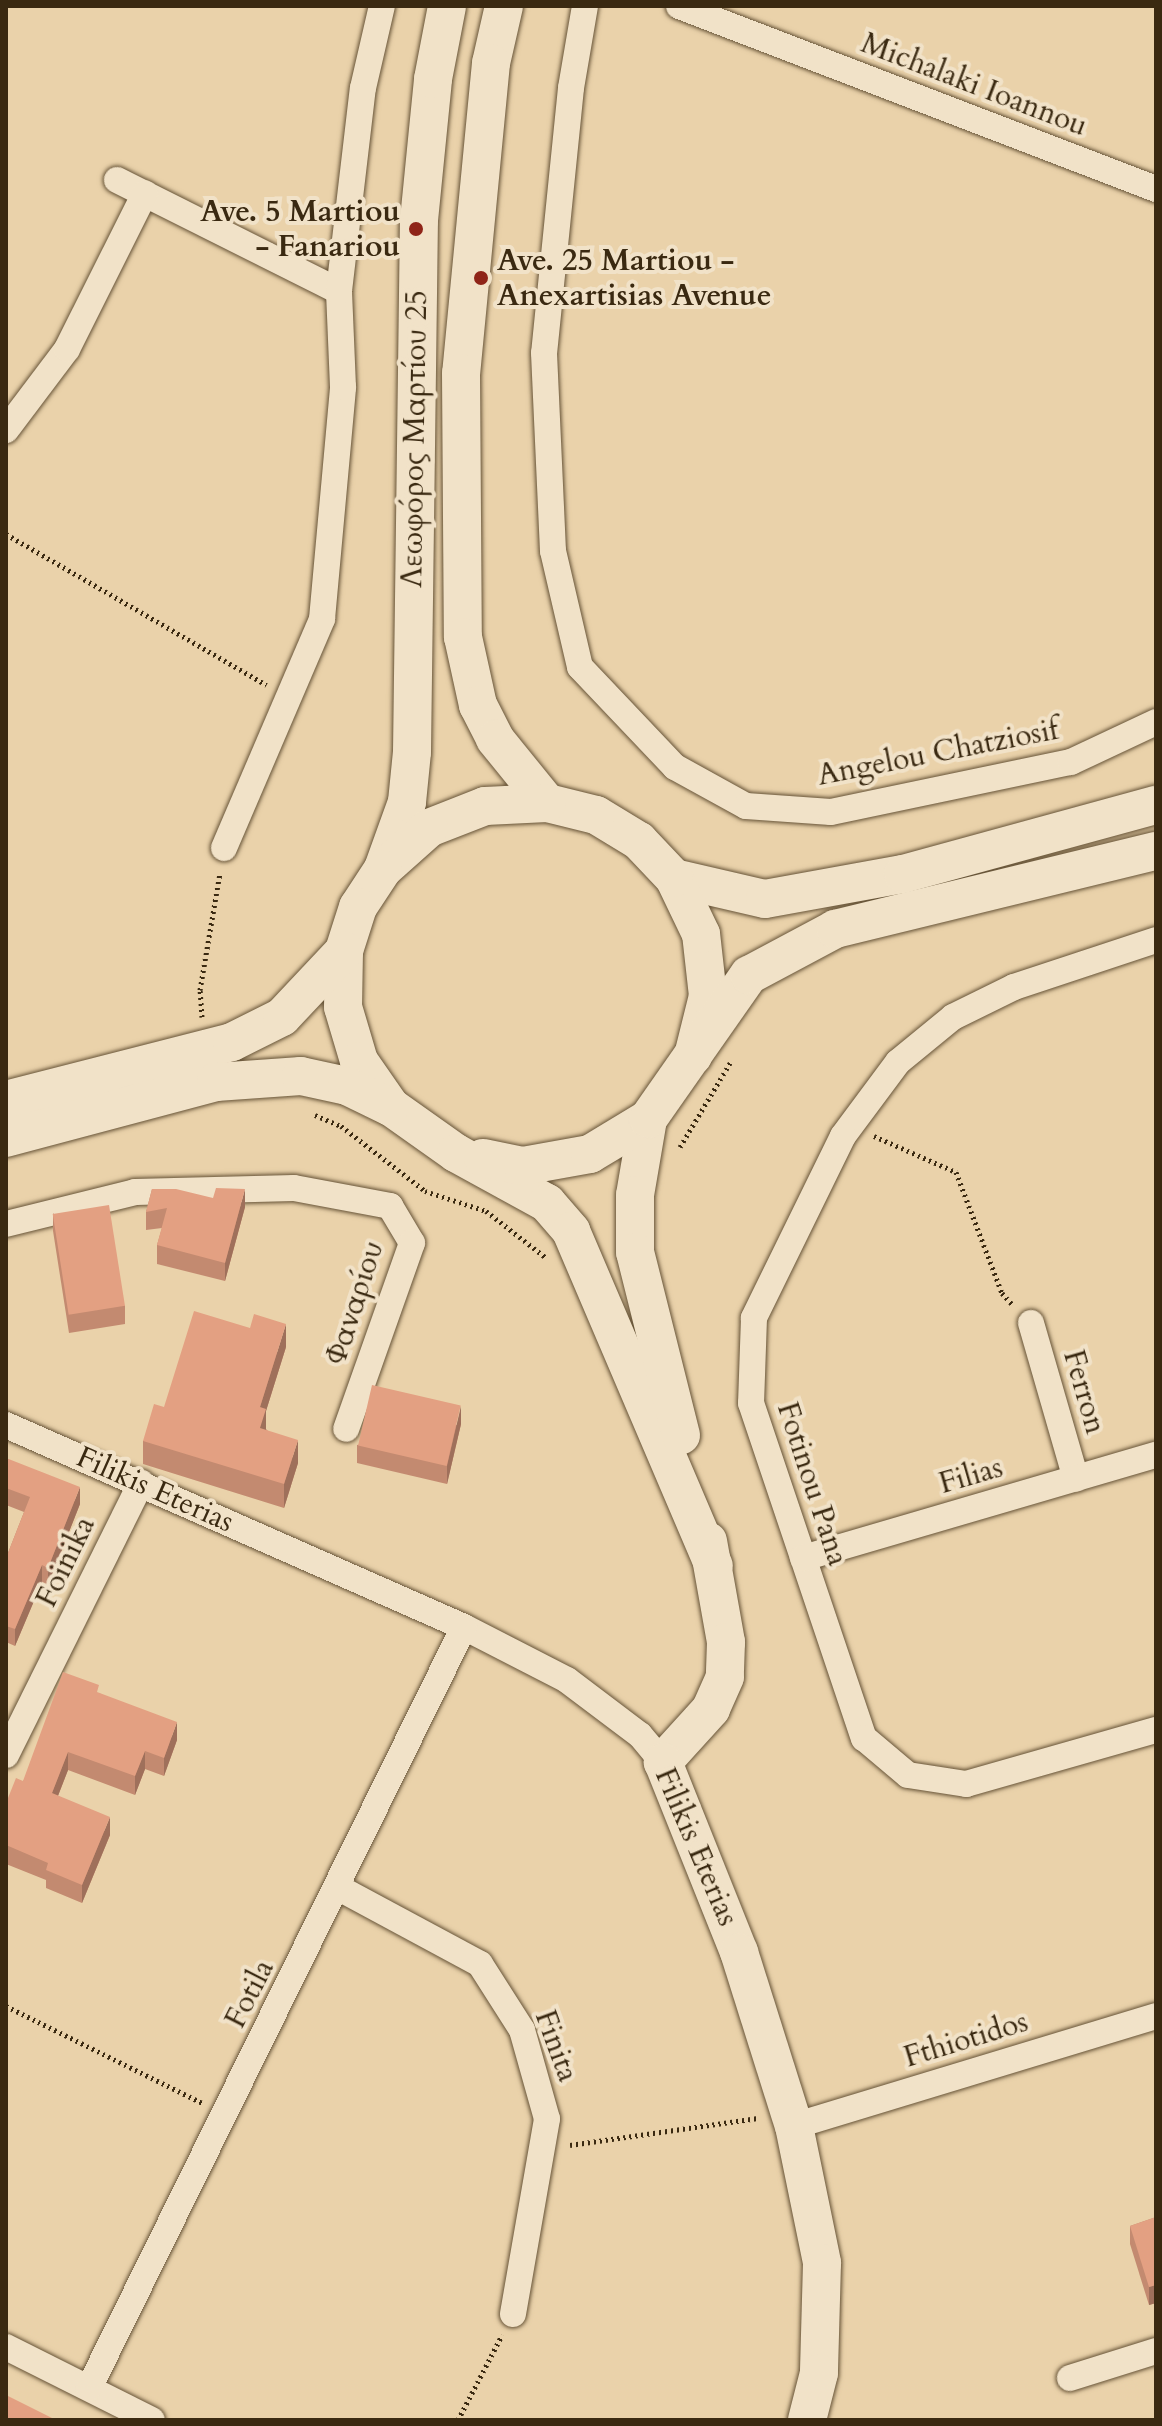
<!DOCTYPE html>
<html>
<head>
<meta charset="utf-8">
<style>
  body { margin:0 }
  #map { position:relative; width:1162px; height:2426px; overflow:hidden; background:#ead2aa; font-family:Cardo,serif }
  div>[style] { position:absolute }
  [style*='--x'] { left:calc(var(--x)*1px); top:calc(var(--y)*1px); width:calc(var(--w)*1px); rotate:calc(var(--a)*1deg) }
  .path>* { height:5px; margin-top:-2.5px; transform-origin:0; background:repeating-linear-gradient(90deg,#3a2911 0 2px,transparent 0 6px) }
  .roads { filter:drop-shadow(0 0 2px #665337) drop-shadow(0 0 2px #665337) }
  .minor>* { height:26px; margin:-13px; padding:0 13px; transform-origin:13px; border-radius:13px; background:#f1e2c8 }
  .secondary>* { height:38px; margin:-19px; padding:0 19px; transform-origin:19px; border-radius:19px; background:#f1e2c8 }
  .wall>* { inset:0; background:#c38a70 }
  .shaded-wall>* { inset:0; background:#9f705b }
  .building>* { inset:0; background:#e3a082; transform-origin:0 0 }
  .dots>* { width:22px; height:22px; translate:-50% -50%; box-sizing:border-box; border:4px solid #f1e2c8; border-radius:50% }
  span { translate:-50% -50%; white-space:nowrap; text-align:center; line-height:1.15; -webkit-text-stroke:8px #f1e2c8; paint-order:stroke }
  .street-label { font-size:30px; color:#3a2911 }
  .poi-label { font-size:30px; color:#3a2911; font-weight:700 }
  .right { translate:-100% -50%; text-align:right }
  .left { translate:0 -50%; text-align:left }
  .frame { position:absolute; inset:0; border:8px solid #3a2911; pointer-events:none }
</style>
</head>
<body>
<div id="map">
  <div class="path">
    <i style="--x:6;--y:534;--w:301;--a:30.1"></i>
    <i style="--x:202;--y:1017;--w:27;--a:-94"></i>
    <i style="--x:200;--y:990;--w:119;--a:-80.3"></i>
    <i style="--x:315;--y:1115;--w:28;--a:23"></i>
    <i style="--x:341;--y:1126;--w:106;--a:37.7"></i>
    <i style="--x:425;--y:1191;--w:64;--a:18.2"></i>
    <i style="--x:486;--y:1211;--w:75;--a:37.9"></i>
    <i style="--x:874;--y:1136;--w:90;--a:23.7"></i>
    <i style="--x:956;--y:1172;--w:129;--a:69.2"></i>
    <i style="--x:1002;--y:1293;--w:15;--a:48"></i>
    <i style="--x:680;--y:1147;--w:98;--a:-59.2"></i>
    <i style="--x:6;--y:2006;--w:219;--a:26.3"></i>
    <i style="--x:570;--y:2145;--w:190;--a:-8.2"></i>
    <i style="--x:458;--y:2420;--w:96;--a:-62.6"></i>
  </div>
  <div class="roads">
    <div class="minor">
      <i style="--x:585;--y:6;--w:83;--a:99.7"></i>
      <i style="--x:571;--y:88;--w:266;--a:95.8"></i>
      <i style="--x:544;--y:353;--w:198;--a:87.4"></i>
      <i style="--x:553;--y:551;--w:119;--a:76.9"></i>
      <i style="--x:580;--y:667;--w:138;--a:46.5"></i>
      <i style="--x:675;--y:767;--w:81;--a:28.8"></i>
      <i style="--x:746;--y:806;--w:85;--a:4"></i>
      <i style="--x:831;--y:812;--w:245;--a:-11.8"></i>
      <i style="--x:1071;--y:762;--w:94;--a:-25.2"></i>
      <i style="--x:679;--y:6;--w:511;--a:20.99"></i>
      <i style="--x:117;--y:180;--w:248;--a:26.6"></i>
      <i style="--x:6;--y:430;--w:101;--a:-53"></i>
      <i style="--x:67;--y:349;--w:174;--a:-63.4"></i>
      <i style="--x:224;--y:848;--w:249;--a:-66.8"></i>
      <i style="--x:322;--y:619;--w:233;--a:-84.8"></i>
      <i style="--x:343;--y:387;--w:96;--a:-92.4"></i>
      <i style="--x:339;--y:291;--w:204;--a:-83.3"></i>
      <i style="--x:363;--y:88;--w:84;--a:-77"></i>
      <i style="--x:1156;--y:940;--w:150;--a:161.7"></i>
      <i style="--x:1014;--y:987;--w:68;--a:153.8"></i>
      <i style="--x:953;--y:1017;--w:71;--a:140.7"></i>
      <i style="--x:898;--y:1062;--w:92;--a:126.6"></i>
      <i style="--x:843;--y:1136;--w:203;--a:116.1"></i>
      <i style="--x:754;--y:1318;--w:85;--a:92"></i>
      <i style="--x:751;--y:1403;--w:354;--a:71.4"></i>
      <i style="--x:864;--y:1738;--w:57;--a:40.1"></i>
      <i style="--x:908;--y:1775;--w:59;--a:8.8"></i>
      <i style="--x:966;--y:1784;--w:198;--a:-15.9"></i>
      <i style="--x:6;--y:1224;--w:133;--a:-13.9"></i>
      <i style="--x:135;--y:1192;--w:159;--a:-1.4"></i>
      <i style="--x:294;--y:1188;--w:98;--a:10.6"></i>
      <i style="--x:390;--y:1206;--w:43;--a:59.3"></i>
      <i style="--x:412;--y:1243;--w:197;--a:109.5"></i>
      <i style="--x:1031;--y:1323;--w:162;--a:73.9"></i>
      <i style="--x:6;--y:1425;--w:501;--a:23.8"></i>
      <i style="--x:464;--y:1627;--w:116;--a:27.2"></i>
      <i style="--x:567;--y:1680;--w:91;--a:37"></i>
      <i style="--x:640;--y:1735;--w:35;--a:50"></i>
      <i style="--x:803;--y:1558;--w:368;--a:-16.3"></i>
      <i style="--x:6;--y:1755;--w:304;--a:-63.6"></i>
      <i style="--x:339;--y:1888;--w:160;--a:28.3"></i>
      <i style="--x:480;--y:1964;--w:78;--a:57.5"></i>
      <i style="--x:522;--y:2030;--w:92;--a:74.3"></i>
      <i style="--x:547;--y:2119;--w:198;--a:99.9"></i>
      <i style="--x:794;--y:2126;--w:378;--a:-16.9"></i>
      <i style="--x:6;--y:2347;--w:163;--a:26.6"></i>
      <i style="--x:1070;--y:2378;--w:90;--a:-17.4"></i>
      <i style="--x:89;--y:2388;--w:848;--a:-63.77"></i>
    </div>
    <div class="secondary">
      <i style="--x:504;--y:6;--w:58;--a:102.8"></i>
      <i style="--x:491;--y:63;--w:311;--a:95.5"></i>
      <i style="--x:461;--y:373;--w:264;--a:89.6"></i>
      <i style="--x:463;--y:637;--w:70;--a:77.6"></i>
      <i style="--x:478;--y:705;--w:38;--a:63"></i>
      <i style="--x:495;--y:739;--w:82;--a:50.9"></i>
      <i style="--x:384;--y:866;--w:68;--a:-70.2"></i>
      <i style="--x:407;--y:802;--w:50;--a:-84.3"></i>
      <i style="--x:412;--y:752;--w:532;--a:-89.25"></i>
      <i style="--x:419;--y:220;--w:142;--a:-84.3"></i>
      <i style="--x:433;--y:79;--w:74;--a:-79.1"></i>
      <i style="--x:674;--y:878;--w:93;--a:13"></i>
      <i style="--x:765;--y:899;--w:140;--a:-10.3"></i>
      <i style="--x:903;--y:874;--w:262;--a:-15.3"></i>
      <i style="--x:693;--y:1056;--w:62;--a:-76"></i>
      <i style="--x:708;--y:996;--w:62;--a:-96.4"></i>
      <i style="--x:701;--y:934;--w:62;--a:-115.7"></i>
      <i style="--x:674;--y:878;--w:51;--a:-133.4"></i>
      <i style="--x:639;--y:841;--w:50;--a:-148.8"></i>
      <i style="--x:596;--y:815;--w:50;--a:-166.2"></i>
      <i style="--x:547;--y:803;--w:62;--a:177.2"></i>
      <i style="--x:485;--y:806;--w:60;--a:158.6"></i>
      <i style="--x:429;--y:828;--w:62;--a:138.3"></i>
      <i style="--x:383;--y:869;--w:45;--a:123.3"></i>
      <i style="--x:358;--y:907;--w:46;--a:107.7"></i>
      <i style="--x:344;--y:951;--w:56;--a:91"></i>
      <i style="--x:343;--y:1007;--w:56;--a:73.5"></i>
      <i style="--x:359;--y:1061;--w:56;--a:55.2"></i>
      <i style="--x:391;--y:1107;--w:80;--a:35.3"></i>
      <i style="--x:456;--y:1153;--w:104;--a:28.8"></i>
      <i style="--x:547;--y:1203;--w:37;--a:49"></i>
      <i style="--x:571;--y:1231;--w:364;--a:66.9"></i>
      <i style="--x:6;--y:1100;--w:233;--a:-14.4"></i>
      <i style="--x:232;--y:1042;--w:56;--a:-26.6"></i>
      <i style="--x:282;--y:1017;--w:91;--a:-46.8"></i>
      <i style="--x:648;--y:1119;--w:77;--a:99.7"></i>
      <i style="--x:635;--y:1195;--w:57;--a:90"></i>
      <i style="--x:635;--y:1252;--w:189;--a:75.9"></i>
      <i style="--x:6;--y:1138;--w:217;--a:-14.9"></i>
      <i style="--x:216;--y:1082;--w:85;--a:-4"></i>
      <i style="--x:301;--y:1076;--w:47;--a:12.3"></i>
      <i style="--x:347;--y:1086;--w:48;--a:26"></i>
      <i style="--x:483;--y:1158;--w:41;--a:11.3"></i>
      <i style="--x:523;--y:1166;--w:68;--a:-10.2"></i>
      <i style="--x:590;--y:1154;--w:68;--a:-31.1"></i>
      <i style="--x:648;--y:1119;--w:176;--a:-55"></i>
      <i style="--x:749;--y:975;--w:98;--a:-28.1"></i>
      <i style="--x:835;--y:929;--w:330;--a:-13.7"></i>
      <i style="--x:708;--y:1541;--w:103;--a:79.9"></i>
      <i style="--x:726;--y:1642;--w:35;--a:92"></i>
      <i style="--x:725;--y:1677;--w:35;--a:114"></i>
      <i style="--x:711;--y:1709;--w:72;--a:132.2"></i>
      <i style="--x:663;--y:1762;--w:205;--a:68.2"></i>
      <i style="--x:739;--y:1952;--w:182;--a:72.5"></i>
      <i style="--x:794;--y:2126;--w:140;--a:78.4"></i>
      <i style="--x:822;--y:2263;--w:110;--a:91.6"></i>
      <i style="--x:819;--y:2373;--w:49;--a:104.3"></i>
    </div>
  </div>
  <div class="wall">
    <i style="clip-path:polygon(152px 1189px,245px 1207px,225px 1281px,157px 1264px,157px 1245px,162px 1228px,146px 1230px,146px 1212px)"></i>
    <i style="clip-path:polygon(53px 1213px,125px 1306px,125px 1324px,69px 1333px,53px 1231px)"></i>
    <i style="clip-path:polygon(286px 1347px,266px 1411px,266px 1429px,298px 1463px,284px 1508px,143px 1464px,143px 1441px)"></i>
    <i style="clip-path:polygon(461px 1424px,447px 1484px,357px 1463px,357px 1445px)"></i>
    <i style="clip-path:polygon(6px 1458px,80px 1504px,48px 1585px,42px 1582px,15px 1646px,6px 1642px,6px 1558px,24px 1512px,6px 1505px)"></i>
    <i style="clip-path:polygon(99px 1693px,177px 1740px,164px 1776px,145px 1769px,135px 1795px,68px 1770px,58px 1796px,110px 1835px,82px 1903px,46px 1888px,46px 1880px,6px 1864px,6px 1803px,23px 1781px)"></i>
    <i style="clip-path:polygon(1156px 2217px,1156px 2303px,1149px 2305px,1130px 2244px,1130px 2226px)"></i>
  </div>
  <div class="shaded-wall">
    <i style="clip-path:polygon(245px 1189px,245px 1207px,225px 1281px,225px 1263px)"></i>
    <i style="clip-path:polygon(286px 1324px,286px 1347px,266px 1411px,266px 1432px,260px 1451px,260px 1407px)"></i>
    <i style="clip-path:polygon(461px 1406px,461px 1424px,447px 1484px,447px 1466px)"></i>
    <i style="clip-path:polygon(298px 1440px,298px 1463px,284px 1508px,284px 1484px)"></i>
    <i style="clip-path:polygon(80px 1487px,80px 1504px,48px 1585px,48px 1568px)"></i>
    <i style="clip-path:polygon(42px 1565px,42px 1582px,15px 1646px,15px 1629px)"></i>
    <i style="clip-path:polygon(177px 1722px,177px 1740px,164px 1776px,164px 1758px)"></i>
    <i style="clip-path:polygon(145px 1751px,145px 1769px,135px 1795px,135px 1776px)"></i>
    <i style="clip-path:polygon(68px 1752px,68px 1770px,52px 1811px,52px 1793px)"></i>
    <i style="clip-path:polygon(110px 1817px,110px 1835px,82px 1903px,82px 1885px)"></i>
    <i style="clip-path:polygon(1156px 2285px,1156px 2303px,1149px 2305px,1149px 2287px)"></i>
  </div>
  <div class="building">
    <i style="clip-path:polygon(216px 1188px,245px 1189px,225px 1263px,157px 1245px,167px 1208px,146px 1212px,152px 1189px,176px 1189px,213px 1198px)"></i>
    <i style="left:109px;top:1205px;width:102px;height:57px;rotate:81deg"></i>
    <i style="clip-path:polygon(194px 1311px,250px 1328px,254px 1314px,286px 1324px,260px 1407px,266px 1409px,260px 1428px,298px 1440px,284px 1484px,143px 1441px,154px 1404px,164px 1407px)"></i>
    <i style="left:372px;top:1385px;width:91px;height:62px;rotate:13deg"></i>
    <i style="clip-path:polygon(6px 1458px,80px 1487px,48px 1568px,42px 1565px,15px 1629px,6px 1626px,6px 1558px,30px 1497px,6px 1488px)"></i>
    <i style="clip-path:polygon(63px 1672px,99px 1685px,97px 1692px,177px 1722px,164px 1758px,145px 1751px,135px 1776px,68px 1752px,52px 1793px,110px 1817px,82px 1885px,46px 1870px,48px 1863px,6px 1845px,6px 1803px,16px 1778px,23px 1781px)"></i>
    <i style="clip-path:polygon(1156px 2217px,1156px 2285px,1149px 2287px,1130px 2226px)"></i>
    <i style="clip-path:polygon(6px 2395px,56px 2420px,6px 2420px)"></i>
  </div>
  <div class="dots">
    <i style="left:416px;top:229px;background:#8f2418"></i>
    <i style="left:481px;top:278px;background:#8f2418"></i>
  </div>
  <div class="street-label">
    <span style="left:974px;top:85px;rotate:21deg">Michalaki Ioannou</span>
    <span style="left:415px;top:439px;rotate:-89deg">Λεωφόρος Μαρτίου 25</span>
    <span style="left:938px;top:753px;rotate:-11deg">Angelou Chatziosif</span>
    <span style="left:355px;top:1303px;rotate:-72deg">Φαναρίου</span>
    <span style="left:1084px;top:1392px;rotate:74deg">Ferron</span>
    <span style="left:971px;top:1476px;rotate:-16deg">Filias</span>
    <span style="left:812px;top:1484px;rotate:72deg">Fotinou Pana</span>
    <span style="left:155px;top:1490px;rotate:24deg">Filikis Eterias</span>
    <span style="left:66px;top:1562px;rotate:-64deg">Foinika</span>
    <span style="left:696px;top:1847px;rotate:67deg">Filikis Eterias</span>
    <span style="left:250px;top:1994px;rotate:-63deg">Fotila</span>
    <span style="left:966px;top:2040px;rotate:-17deg">Fthiotidos</span>
    <span style="left:556px;top:2046px;rotate:70deg">Finita</span>
  </div>
  <div class="poi-label">
    <span class="right" style="left:400px;top:229px">Ave. 5 Martiou<br>- Fanariou</span>
    <span class="left" style="left:497px;top:278px">Ave. 25 Martiou -<br>Anexartisias Avenue</span>
  </div>
  <div class="frame"></div>
</div>
</body>
</html>
